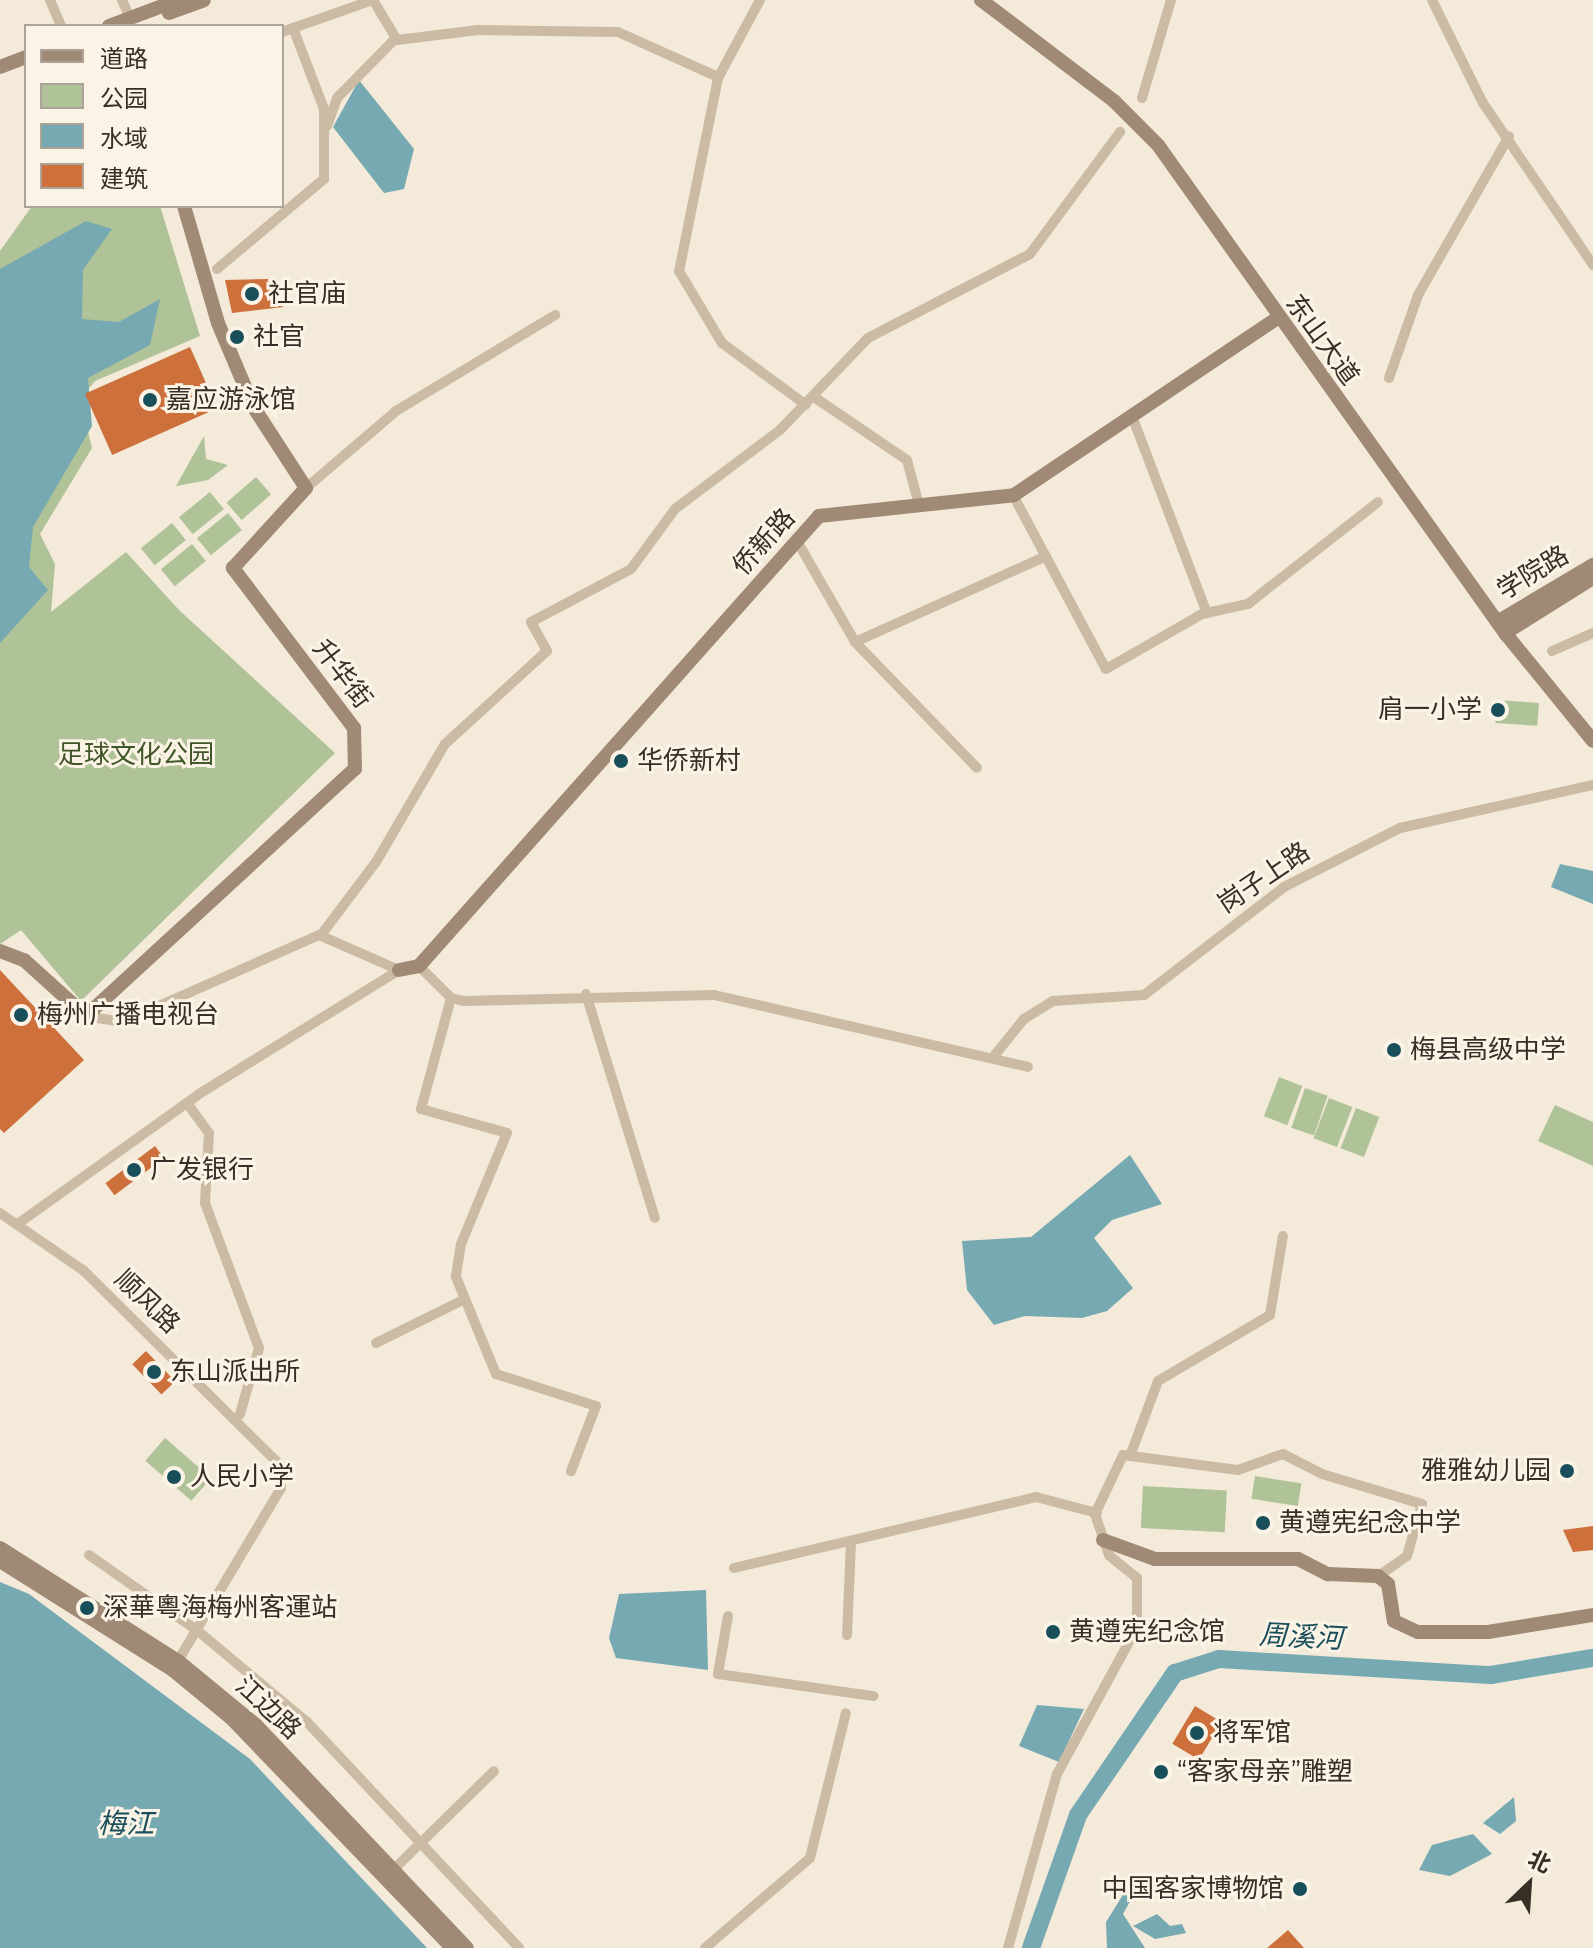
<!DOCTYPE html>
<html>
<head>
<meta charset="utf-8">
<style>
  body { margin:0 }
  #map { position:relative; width:1593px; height:1948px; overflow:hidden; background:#f3ead9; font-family:Montserrat,"Noto Sans SC",sans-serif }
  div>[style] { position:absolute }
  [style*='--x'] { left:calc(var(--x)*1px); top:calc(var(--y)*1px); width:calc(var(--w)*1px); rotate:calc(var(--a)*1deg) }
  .green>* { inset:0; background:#b0c398; transform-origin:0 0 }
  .water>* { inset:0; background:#76a9b2 }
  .river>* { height:18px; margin:-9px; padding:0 9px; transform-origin:9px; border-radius:9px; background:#76a9b2 }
  .building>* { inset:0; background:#ce703c; transform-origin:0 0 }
  .street>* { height:10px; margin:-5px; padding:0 5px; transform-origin:5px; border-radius:5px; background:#ccbba4 }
  .secondary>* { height:14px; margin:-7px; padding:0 7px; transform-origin:7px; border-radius:7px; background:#a08a76 }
  .dots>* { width:22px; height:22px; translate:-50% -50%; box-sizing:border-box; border:4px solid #fbf3e6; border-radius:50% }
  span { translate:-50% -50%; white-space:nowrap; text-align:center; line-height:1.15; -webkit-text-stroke:6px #fbf3e6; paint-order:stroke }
  .poi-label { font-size:26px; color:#372e26 }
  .left { translate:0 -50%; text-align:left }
  .right { translate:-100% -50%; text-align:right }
  .street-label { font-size:26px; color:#372e26 }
  .park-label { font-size:26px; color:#405728 }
  .water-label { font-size:28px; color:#194f5b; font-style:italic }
  .legend { position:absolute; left:24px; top:24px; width:260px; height:184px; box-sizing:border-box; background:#fbf3e6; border:2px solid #ada499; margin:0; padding:10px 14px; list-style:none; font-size:24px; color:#372e26 }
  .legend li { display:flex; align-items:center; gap:16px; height:40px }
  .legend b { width:40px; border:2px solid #ada499 }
  .north { position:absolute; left:1489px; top:1844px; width:80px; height:80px; -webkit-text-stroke:6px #fbf3e6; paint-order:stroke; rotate:25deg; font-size:22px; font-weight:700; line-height:32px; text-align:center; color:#372e26 }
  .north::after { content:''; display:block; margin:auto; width:28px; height:36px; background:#372e26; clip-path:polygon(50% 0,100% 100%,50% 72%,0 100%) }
</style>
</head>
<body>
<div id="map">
  <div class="green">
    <i style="clip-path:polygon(32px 206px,160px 206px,200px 336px,95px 381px,80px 399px,92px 448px,40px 534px,55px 564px,51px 612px,126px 552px,179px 610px,335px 753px,81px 1001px,21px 930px,0 944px,0 251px)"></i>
    <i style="clip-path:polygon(204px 436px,206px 459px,228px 465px,208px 480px,176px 486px)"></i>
    <i style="left:256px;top:477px;width:23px;height:39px;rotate:49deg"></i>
    <i style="left:210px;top:492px;width:22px;height:40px;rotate:51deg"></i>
    <i style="left:228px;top:513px;width:22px;height:40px;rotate:51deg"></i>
    <i style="left:172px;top:523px;width:22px;height:40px;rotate:51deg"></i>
    <i style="left:192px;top:544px;width:22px;height:40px;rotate:51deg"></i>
    <i style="left:1497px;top:700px;width:42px;height:23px;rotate:4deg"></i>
    <i style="left:1279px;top:1077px;width:25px;height:42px;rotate:21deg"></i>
    <i style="left:1305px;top:1088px;width:24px;height:42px;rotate:19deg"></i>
    <i style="left:1329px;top:1098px;width:25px;height:43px;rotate:21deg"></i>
    <i style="clip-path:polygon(1555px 1105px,1593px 1122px,1593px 1166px,1538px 1141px)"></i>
    <i style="left:1356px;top:1108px;width:25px;height:43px;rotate:21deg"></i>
    <i style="left:165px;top:1438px;width:61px;height:30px;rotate:41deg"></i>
    <i style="left:1255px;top:1476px;width:47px;height:23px;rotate:9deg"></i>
    <i style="left:1143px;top:1486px;width:84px;height:42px;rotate:3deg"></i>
  </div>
  <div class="water">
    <i style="clip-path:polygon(359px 80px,414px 149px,404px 189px,384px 193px,333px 127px)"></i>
    <i style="clip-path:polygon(86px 221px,112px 229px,83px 270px,82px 319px,119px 322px,160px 299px,150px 345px,88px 378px,92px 426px,33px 527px,29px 567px,48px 590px,0 643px,0 269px)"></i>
    <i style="clip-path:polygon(1560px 864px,1593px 871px,1593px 904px,1551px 887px)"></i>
    <i style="clip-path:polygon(1130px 1155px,1162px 1204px,1112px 1220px,1094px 1238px,1133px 1288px,1107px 1311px,1082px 1318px,1025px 1316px,994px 1325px,967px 1290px,962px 1241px,1031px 1237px)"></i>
    <i style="clip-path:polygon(0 1582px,29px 1594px,250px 1759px,427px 1948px,0 1948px)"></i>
    <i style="clip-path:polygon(706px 1590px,708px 1670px,616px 1658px,609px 1638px,619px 1594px)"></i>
    <i style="clip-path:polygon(1037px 1705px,1084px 1709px,1059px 1762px,1019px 1746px)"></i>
    <i style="clip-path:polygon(1514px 1797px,1516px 1821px,1500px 1834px,1483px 1823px)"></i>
    <i style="clip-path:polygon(1473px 1834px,1492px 1854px,1450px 1876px,1419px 1870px,1432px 1845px)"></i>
    <i style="clip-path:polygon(1131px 1882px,1137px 1889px,1123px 1914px,1145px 1948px,1107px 1948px,1106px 1922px)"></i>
    <i style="clip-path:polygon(1157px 1914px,1170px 1926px,1182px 1924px,1186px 1933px,1155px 1939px,1133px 1926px)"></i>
  </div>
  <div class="river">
    <i style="--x:1031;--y:1948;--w:141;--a:-70.5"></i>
    <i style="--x:1078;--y:1815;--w:172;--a:-55.7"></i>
    <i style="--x:1175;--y:1673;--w:46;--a:-17.7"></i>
    <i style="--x:1219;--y:1659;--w:272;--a:3.4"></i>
    <i style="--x:1491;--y:1675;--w:103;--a:-9.5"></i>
  </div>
  <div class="building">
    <i style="clip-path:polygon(268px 279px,283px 307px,232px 313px,225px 280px)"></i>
    <i style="left:190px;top:347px;width:67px;height:115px;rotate:66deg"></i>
    <i style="clip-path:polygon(0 970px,84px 1060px,4px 1133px,0 1129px)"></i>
    <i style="left:155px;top:1146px;width:15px;height:62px;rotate:53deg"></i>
    <i style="left:146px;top:1351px;width:42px;height:19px;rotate:46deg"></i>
    <i style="clip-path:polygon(1593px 1526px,1593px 1550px,1573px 1552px,1563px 1530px)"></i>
    <i style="left:1195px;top:1706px;width:31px;height:44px;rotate:31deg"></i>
    <i style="clip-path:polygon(1288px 1930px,1304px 1948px,1267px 1948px)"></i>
  </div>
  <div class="street">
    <i style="--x:50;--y:0;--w:28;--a:67"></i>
    <i style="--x:122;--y:0;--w:20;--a:66"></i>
    <i style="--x:760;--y:0;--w:89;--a:118.3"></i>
    <i style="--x:718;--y:78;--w:197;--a:101.4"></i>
    <i style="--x:679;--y:271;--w:84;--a:59.2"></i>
    <i style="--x:722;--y:343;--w:104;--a:36.4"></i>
    <i style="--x:1432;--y:0;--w:115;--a:63.7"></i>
    <i style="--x:1483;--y:103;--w:196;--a:55.8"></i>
    <i style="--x:282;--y:32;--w:96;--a:-19.4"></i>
    <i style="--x:373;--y:0;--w:47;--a:59"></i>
    <i style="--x:397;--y:40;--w:82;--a:-7"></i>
    <i style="--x:478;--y:30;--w:140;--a:0.8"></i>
    <i style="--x:618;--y:32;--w:110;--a:24.2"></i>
    <i style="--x:1142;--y:98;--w:102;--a:-73.5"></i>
    <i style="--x:327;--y:126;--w:30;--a:-70"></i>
    <i style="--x:337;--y:98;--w:84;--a:-45.5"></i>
    <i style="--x:217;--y:269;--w:140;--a:-40.1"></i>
    <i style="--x:324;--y:179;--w:70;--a:-90"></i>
    <i style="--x:324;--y:109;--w:87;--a:-110.9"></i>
    <i style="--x:1389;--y:378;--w:88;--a:-70.7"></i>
    <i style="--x:1418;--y:295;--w:183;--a:-60.2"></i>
    <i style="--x:814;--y:397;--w:112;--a:34.1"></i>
    <i style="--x:907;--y:460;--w:47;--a:75.1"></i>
    <i style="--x:1132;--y:416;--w:211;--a:69.2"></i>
    <i style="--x:306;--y:488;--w:118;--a:-40.5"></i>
    <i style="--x:396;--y:411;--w:186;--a:-31.1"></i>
    <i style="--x:1013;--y:495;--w:197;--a:61.9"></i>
    <i style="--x:1106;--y:669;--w:111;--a:-29.8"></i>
    <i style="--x:1202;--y:614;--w:47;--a:-12.3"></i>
    <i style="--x:1248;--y:604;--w:165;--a:-38.1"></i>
    <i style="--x:797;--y:541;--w:116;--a:60.1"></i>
    <i style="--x:855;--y:642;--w:175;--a:45.9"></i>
    <i style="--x:855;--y:642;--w:209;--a:-24.2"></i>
    <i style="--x:1552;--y:651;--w:45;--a:-23.7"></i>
    <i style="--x:321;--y:935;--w:91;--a:-53"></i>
    <i style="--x:376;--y:862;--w:137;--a:-59.7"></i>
    <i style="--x:445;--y:744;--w:138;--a:-42.4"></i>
    <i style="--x:547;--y:651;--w:33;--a:-119"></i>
    <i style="--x:531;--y:622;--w:113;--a:-27.9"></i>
    <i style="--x:631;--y:569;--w:74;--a:-53.7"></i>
    <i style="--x:675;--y:509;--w:131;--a:-37"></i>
    <i style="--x:780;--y:430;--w:127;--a:-46.3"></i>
    <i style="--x:868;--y:338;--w:182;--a:-27.4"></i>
    <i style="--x:1030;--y:254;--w:152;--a:-53.6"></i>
    <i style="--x:419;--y:966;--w:45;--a:45"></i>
    <i style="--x:451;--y:998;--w:13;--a:13"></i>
    <i style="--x:464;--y:1001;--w:250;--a:-1.4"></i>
    <i style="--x:714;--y:995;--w:322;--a:12.9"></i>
    <i style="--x:586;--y:994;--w:234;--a:72.9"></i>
    <i style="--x:451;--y:998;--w:115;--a:105.1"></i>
    <i style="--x:421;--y:1109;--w:89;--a:15.6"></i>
    <i style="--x:507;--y:1133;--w:120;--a:112.5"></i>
    <i style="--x:461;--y:1244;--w:33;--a:99"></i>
    <i style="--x:456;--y:1277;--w:105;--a:67.6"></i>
    <i style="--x:496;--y:1374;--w:105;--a:17.7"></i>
    <i style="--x:596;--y:1406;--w:70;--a:111"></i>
    <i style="--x:994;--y:1056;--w:48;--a:-51"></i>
    <i style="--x:1024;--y:1019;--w:34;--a:-32"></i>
    <i style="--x:1053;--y:1001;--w:91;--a:-3.8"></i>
    <i style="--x:1144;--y:995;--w:177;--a:-37.6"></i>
    <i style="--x:1284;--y:887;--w:130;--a:-27"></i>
    <i style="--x:1400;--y:828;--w:198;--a:-12.6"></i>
    <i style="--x:187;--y:1103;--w:37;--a:54"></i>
    <i style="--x:209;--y:1133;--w:70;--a:93.3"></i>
    <i style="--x:205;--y:1203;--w:155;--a:69.6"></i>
    <i style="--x:259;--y:1348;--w:69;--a:106.1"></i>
    <i style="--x:0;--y:1213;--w:102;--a:34.6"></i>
    <i style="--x:84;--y:1271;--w:276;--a:44.7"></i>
    <i style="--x:280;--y:1465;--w:23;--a:88"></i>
    <i style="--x:281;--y:1488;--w:201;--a:120.8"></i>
    <i style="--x:19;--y:1223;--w:221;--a:-35.6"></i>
    <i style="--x:199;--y:1094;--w:235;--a:-31.8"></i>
    <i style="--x:399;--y:970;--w:87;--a:-156.4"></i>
    <i style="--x:319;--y:935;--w:214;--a:156.1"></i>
    <i style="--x:123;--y:1022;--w:37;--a:-171"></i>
    <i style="--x:376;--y:1343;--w:99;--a:-26.3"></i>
    <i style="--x:1130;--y:1456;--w:80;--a:-69.5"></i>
    <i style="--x:1158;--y:1381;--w:130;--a:-30.5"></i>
    <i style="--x:1270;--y:1315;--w:80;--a:-80.7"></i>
    <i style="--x:89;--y:1555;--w:133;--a:34.9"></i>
    <i style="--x:198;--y:1631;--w:142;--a:39.9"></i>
    <i style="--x:307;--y:1722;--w:310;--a:46.8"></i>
    <i style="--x:734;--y:1568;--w:310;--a:-13.2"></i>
    <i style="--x:1036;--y:1497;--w:63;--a:14.7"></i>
    <i style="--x:728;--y:1616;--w:59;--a:99.8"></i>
    <i style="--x:718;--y:1674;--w:157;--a:8.1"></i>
    <i style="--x:847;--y:1635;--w:93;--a:-87.5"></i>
    <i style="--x:393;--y:1870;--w:141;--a:-44.4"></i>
    <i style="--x:705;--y:1948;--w:138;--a:-40.6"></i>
    <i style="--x:810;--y:1858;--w:149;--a:-76.1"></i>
    <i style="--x:1008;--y:1948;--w:181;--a:-74.3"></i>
    <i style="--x:1057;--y:1774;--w:167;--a:-61.4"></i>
    <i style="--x:1137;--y:1627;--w:49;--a:-90"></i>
    <i style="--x:1137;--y:1578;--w:36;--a:-141"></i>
    <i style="--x:1109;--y:1555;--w:43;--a:-108.9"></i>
    <i style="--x:1095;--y:1514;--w:65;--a:-64.6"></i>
    <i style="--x:1123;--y:1455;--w:116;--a:7.4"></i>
    <i style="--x:1238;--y:1470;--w:48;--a:-19.6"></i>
    <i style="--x:1283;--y:1454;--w:44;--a:27.1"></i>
    <i style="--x:1322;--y:1474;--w:104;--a:16.7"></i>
    <i style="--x:1422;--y:1504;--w:54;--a:106.1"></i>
    <i style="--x:1407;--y:1556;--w:35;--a:145"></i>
  </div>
  <div class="secondary">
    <i style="--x:981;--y:0;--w:167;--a:37.2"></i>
    <i style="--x:1114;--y:101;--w:62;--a:45"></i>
    <i style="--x:1158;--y:145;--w:599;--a:54.58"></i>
    <i style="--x:1505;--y:633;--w:139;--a:50.8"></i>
    <i style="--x:169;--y:13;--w:37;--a:-20"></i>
    <i style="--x:109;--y:26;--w:74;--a:-20.6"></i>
    <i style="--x:0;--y:67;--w:28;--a:-21"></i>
    <i style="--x:1497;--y:622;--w:112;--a:-30.7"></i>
    <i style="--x:1505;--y:633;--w:104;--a:-32"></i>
    <i style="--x:0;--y:951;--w:26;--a:21"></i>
    <i style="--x:24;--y:960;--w:84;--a:42.1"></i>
    <i style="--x:86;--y:1016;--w:365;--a:-42.6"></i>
    <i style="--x:355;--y:769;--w:41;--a:-91.4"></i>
    <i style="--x:354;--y:728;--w:201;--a:-127.1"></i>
    <i style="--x:233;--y:568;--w:108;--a:-47.6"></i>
    <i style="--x:306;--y:488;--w:95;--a:-123"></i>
    <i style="--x:254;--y:408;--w:92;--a:-113"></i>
    <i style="--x:218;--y:323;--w:122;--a:-106.2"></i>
    <i style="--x:399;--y:970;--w:20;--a:-11"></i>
    <i style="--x:419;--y:966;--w:602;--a:-48.37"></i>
    <i style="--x:819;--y:516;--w:196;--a:-6.1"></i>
    <i style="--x:1014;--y:495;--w:316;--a:-33.9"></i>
    <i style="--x:1103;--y:1540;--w:55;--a:20.1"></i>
    <i style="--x:1155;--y:1559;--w:143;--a:0"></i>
    <i style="--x:1298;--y:1559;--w:34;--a:27"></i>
    <i style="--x:1328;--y:1574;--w:50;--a:2.3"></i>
    <i style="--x:1378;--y:1576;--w:13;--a:39"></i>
    <i style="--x:1388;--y:1584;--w:37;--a:81"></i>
    <i style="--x:1394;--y:1621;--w:26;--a:25"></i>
    <i style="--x:1418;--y:1632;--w:70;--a:0"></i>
    <i style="--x:1488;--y:1632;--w:106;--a:-9.2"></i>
    <i style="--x:0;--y:1548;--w:211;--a:32.4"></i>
    <i style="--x:178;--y:1661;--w:101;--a:39.4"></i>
    <i style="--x:256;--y:1725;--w:307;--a:46.6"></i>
    <i style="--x:0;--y:1561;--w:204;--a:32.2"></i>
    <i style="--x:173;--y:1670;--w:75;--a:39.6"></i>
    <i style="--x:231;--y:1718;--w:319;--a:46.1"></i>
  </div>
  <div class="dots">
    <i style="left:252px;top:294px;background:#194f5b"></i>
    <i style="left:237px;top:337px;background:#194f5b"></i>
    <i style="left:150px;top:400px;background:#194f5b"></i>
    <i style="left:1498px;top:710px;background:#194f5b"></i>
    <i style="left:621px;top:761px;background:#194f5b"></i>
    <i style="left:21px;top:1015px;background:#194f5b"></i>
    <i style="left:1394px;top:1050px;background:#194f5b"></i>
    <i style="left:134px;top:1170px;background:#194f5b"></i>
    <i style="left:154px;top:1372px;background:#194f5b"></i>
    <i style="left:1567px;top:1471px;background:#194f5b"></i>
    <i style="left:174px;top:1477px;background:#194f5b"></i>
    <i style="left:1263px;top:1523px;background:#194f5b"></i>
    <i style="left:87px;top:1608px;background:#194f5b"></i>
    <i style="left:1053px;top:1632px;background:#194f5b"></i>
    <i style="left:1197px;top:1733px;background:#194f5b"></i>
    <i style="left:1161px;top:1772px;background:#194f5b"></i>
    <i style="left:1300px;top:1889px;background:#194f5b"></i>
  </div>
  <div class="poi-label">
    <span class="left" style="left:268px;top:294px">社官庙</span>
    <span class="left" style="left:253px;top:337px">社官</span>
    <span class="left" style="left:166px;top:400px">嘉应游泳馆</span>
    <span class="right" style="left:1482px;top:710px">肩一小学</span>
    <span class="left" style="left:637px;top:761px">华侨新村</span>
    <span class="left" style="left:37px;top:1015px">梅州广播电视台</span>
    <span class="left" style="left:1410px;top:1050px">梅县高级中学</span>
    <span class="left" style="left:150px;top:1170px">广发银行</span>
    <span class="left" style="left:170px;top:1372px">东山派出所</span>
    <span class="right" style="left:1551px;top:1471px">雅雅幼儿园</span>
    <span class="left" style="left:190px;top:1477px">人民小学</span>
    <span class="left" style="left:1279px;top:1523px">黄遵宪纪念中学</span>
    <span class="left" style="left:103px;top:1608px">深華粵海梅州客運站</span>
    <span class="left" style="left:1069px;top:1632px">黄遵宪纪念馆</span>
    <span class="left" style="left:1213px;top:1733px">将军馆</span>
    <span class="left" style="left:1177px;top:1772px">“客家母亲”雕塑</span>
    <span class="right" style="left:1284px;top:1889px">中国客家博物馆</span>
  </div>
  <div class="street-label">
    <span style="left:1322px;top:340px;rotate:54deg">东山大道</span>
    <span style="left:764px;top:542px;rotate:-48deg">侨新路</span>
    <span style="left:1533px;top:573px;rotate:-31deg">学院路</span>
    <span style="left:342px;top:674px;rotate:53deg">升华街</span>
    <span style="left:1264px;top:878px;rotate:-34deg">岗子上路</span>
    <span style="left:147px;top:1302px;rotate:44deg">顺风路</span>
    <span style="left:268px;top:1708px;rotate:43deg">江边路</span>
  </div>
  <div class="park-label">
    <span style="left:136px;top:755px">足球文化公园</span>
  </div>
  <div class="water-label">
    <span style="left:1301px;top:1636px;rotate:3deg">周溪河</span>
    <span style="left:126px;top:1823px">梅江</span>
  </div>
  <ul class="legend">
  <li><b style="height:10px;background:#a08a76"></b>道路</li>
  <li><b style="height:22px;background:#b0c398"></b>公园</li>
  <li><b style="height:22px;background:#76a9b2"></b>水域</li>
  <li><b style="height:22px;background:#ce703c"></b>建筑</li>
  </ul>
  <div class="north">北</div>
</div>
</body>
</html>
